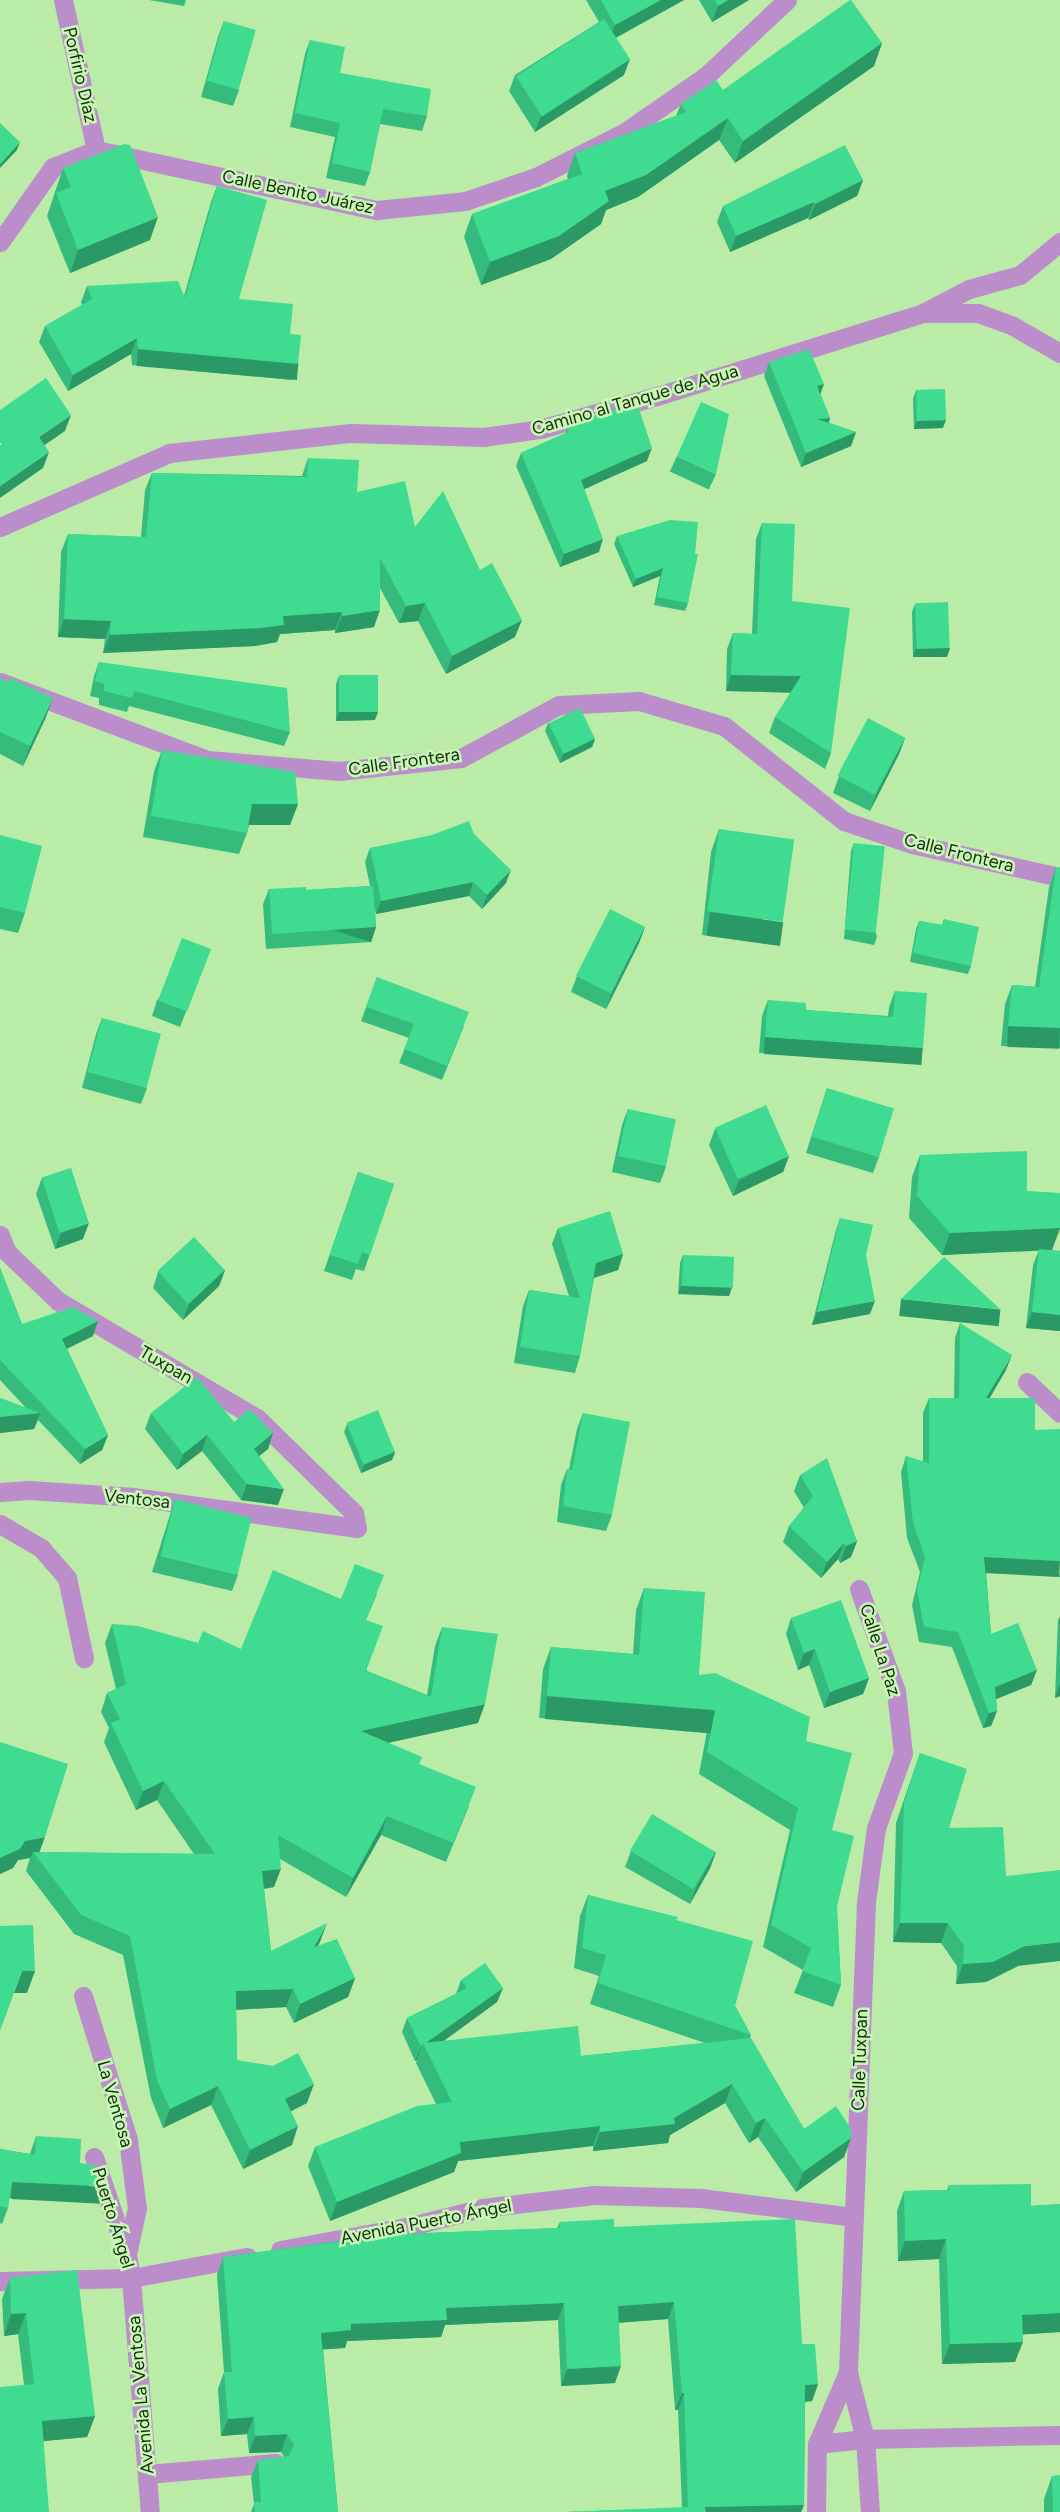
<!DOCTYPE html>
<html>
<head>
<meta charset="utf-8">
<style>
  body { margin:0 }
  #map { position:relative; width:1060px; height:2512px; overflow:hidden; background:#baeca7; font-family:Figtree,sans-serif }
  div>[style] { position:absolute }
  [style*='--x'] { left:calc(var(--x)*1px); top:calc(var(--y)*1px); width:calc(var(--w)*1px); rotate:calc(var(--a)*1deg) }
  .service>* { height:19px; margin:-9.5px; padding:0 9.5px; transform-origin:9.5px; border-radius:9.5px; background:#bc8dcb }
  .minor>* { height:19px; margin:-9.5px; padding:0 9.5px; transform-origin:9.5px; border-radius:9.5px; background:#bc8dcb }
  .wall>* { inset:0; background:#35bc7c; transform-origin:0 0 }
  .shaded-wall>* { inset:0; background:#2b9965; transform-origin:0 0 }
  .building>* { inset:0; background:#3edb90; transform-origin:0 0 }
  span { translate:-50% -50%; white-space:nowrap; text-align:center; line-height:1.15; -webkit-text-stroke:5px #c7f9b4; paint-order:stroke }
  .street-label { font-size:18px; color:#172a0f }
</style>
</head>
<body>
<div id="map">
  <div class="service">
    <i style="--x:923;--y:313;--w:52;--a:-27.6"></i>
    <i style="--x:969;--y:289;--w:53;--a:-15.4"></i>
    <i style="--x:1020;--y:275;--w:52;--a:-39.5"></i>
  </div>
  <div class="minor">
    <i style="--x:63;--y:0;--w:154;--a:77.6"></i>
    <i style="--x:0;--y:242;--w:92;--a:-54.8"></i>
    <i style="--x:53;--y:167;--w:46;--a:-21.6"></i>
    <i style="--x:96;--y:150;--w:287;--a:12.1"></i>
    <i style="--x:377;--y:210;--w:88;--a:-5.8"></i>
    <i style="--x:465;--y:201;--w:75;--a:-18.7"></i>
    <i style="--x:536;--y:177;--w:100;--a:-26.8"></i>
    <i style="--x:625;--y:132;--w:100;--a:-34.8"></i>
    <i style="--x:707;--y:75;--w:110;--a:-43.2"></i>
    <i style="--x:0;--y:527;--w:184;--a:-23.6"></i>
    <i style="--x:169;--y:453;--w:183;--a:-6.3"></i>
    <i style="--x:351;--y:433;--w:132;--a:1.7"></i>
    <i style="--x:483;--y:437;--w:58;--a:-8"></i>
    <i style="--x:540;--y:429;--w:122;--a:-15.8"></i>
    <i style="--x:657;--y:396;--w:279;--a:-17.3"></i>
    <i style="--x:923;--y:313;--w:55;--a:0"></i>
    <i style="--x:978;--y:313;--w:37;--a:20"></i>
    <i style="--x:1013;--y:326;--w:54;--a:29.9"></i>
    <i style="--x:0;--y:682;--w:222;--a:20.6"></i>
    <i style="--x:208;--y:760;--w:131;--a:4.8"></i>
    <i style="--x:339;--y:771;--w:123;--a:-6.1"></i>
    <i style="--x:461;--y:758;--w:111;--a:-28.4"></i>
    <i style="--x:559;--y:705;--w:80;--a:-2.9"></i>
    <i style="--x:639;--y:701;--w:89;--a:16.4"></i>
    <i style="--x:724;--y:726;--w:153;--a:38.4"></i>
    <i style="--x:844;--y:821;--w:72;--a:18.7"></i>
    <i style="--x:912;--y:844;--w:152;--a:12.6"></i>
    <i style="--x:0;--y:1235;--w:18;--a:68"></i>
    <i style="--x:7;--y:1252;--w:71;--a:43.9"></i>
    <i style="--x:58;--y:1301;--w:231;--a:30.5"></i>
    <i style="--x:257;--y:1418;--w:136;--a:44.4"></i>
    <i style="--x:354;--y:1513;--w:15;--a:79"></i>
    <i style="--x:357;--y:1528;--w:225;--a:-172.1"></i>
    <i style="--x:134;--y:1497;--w:105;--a:-176.2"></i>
    <i style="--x:29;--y:1490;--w:29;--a:176"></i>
    <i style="--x:1027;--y:1382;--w:45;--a:43.2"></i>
    <i style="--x:0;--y:1524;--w:48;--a:30.3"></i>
    <i style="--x:41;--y:1548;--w:40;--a:49"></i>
    <i style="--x:67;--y:1578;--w:82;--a:78"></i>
    <i style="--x:859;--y:1589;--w:109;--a:70.1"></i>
    <i style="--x:896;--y:1691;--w:62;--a:83.6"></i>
    <i style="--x:903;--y:1753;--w:80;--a:109.8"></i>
    <i style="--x:876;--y:1828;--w:75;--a:97.7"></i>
    <i style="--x:866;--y:1902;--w:470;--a:92.2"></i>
    <i style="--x:848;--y:2372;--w:69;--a:75.8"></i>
    <i style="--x:865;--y:2439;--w:73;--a:86.1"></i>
    <i style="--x:83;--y:1996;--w:151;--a:72.6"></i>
    <i style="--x:128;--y:2140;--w:69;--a:82.5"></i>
    <i style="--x:137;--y:2208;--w:47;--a:102.3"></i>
    <i style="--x:94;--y:2157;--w:103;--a:71.4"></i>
    <i style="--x:127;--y:2255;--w:23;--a:80"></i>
    <i style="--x:131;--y:2278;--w:235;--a:85.4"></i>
    <i style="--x:280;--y:2250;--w:129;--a:-10.3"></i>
    <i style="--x:407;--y:2227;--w:77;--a:-14.2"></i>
    <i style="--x:482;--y:2208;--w:113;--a:-6.6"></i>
    <i style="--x:594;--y:2195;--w:107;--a:1.6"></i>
    <i style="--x:701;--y:2198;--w:154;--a:7.1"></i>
    <i style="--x:0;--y:2281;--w:131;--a:-1.3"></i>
    <i style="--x:131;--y:2278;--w:118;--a:-10.3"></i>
    <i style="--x:817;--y:2444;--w:48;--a:-5.9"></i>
    <i style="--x:865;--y:2439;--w:195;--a:-1.2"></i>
    <i style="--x:147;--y:2474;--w:129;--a:-4.9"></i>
    <i style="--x:816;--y:2512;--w:68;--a:-89.2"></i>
    <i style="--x:817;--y:2444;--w:78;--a:-66.7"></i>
  </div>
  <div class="wall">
    <i style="clip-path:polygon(149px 0,186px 0,184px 6px)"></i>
    <i style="clip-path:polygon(586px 0,684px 0,616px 38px,624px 75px,535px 132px,509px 91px,515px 75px,599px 22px)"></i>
    <i style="clip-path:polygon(699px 0,749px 0,712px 22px)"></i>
    <i style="clip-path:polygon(224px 21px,239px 90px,233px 106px,201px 97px,218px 37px)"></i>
    <i style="clip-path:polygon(310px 40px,340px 73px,427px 116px,422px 131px,380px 124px,370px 172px,365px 186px,326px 178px,335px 137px,290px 127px,305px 54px)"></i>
    <i style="clip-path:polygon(882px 43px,874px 66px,735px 163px,719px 140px,638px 197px,606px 210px,601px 224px,551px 259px,481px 285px,464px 237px,472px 214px,568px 179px,567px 176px,575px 153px,676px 116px,681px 104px,723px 90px)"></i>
    <i style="clip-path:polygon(63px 168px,150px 240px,70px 273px,47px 216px)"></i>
    <i style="clip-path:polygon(863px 180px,857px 196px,809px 220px,808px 218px,730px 252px,717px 222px,723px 206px)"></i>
    <i style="clip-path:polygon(217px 186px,239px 299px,290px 334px,292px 380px,132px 365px,131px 354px,68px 391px,39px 342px,45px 326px,82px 305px,81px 302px,87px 286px,184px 296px,211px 202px)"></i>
    <i style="clip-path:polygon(769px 362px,824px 384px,820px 393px,830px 418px,829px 423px,856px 432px,851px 446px,801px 467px,764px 376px)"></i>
    <i style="clip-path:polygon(916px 390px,943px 428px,914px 429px,913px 399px)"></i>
    <i style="clip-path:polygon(567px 428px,647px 461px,584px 489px,599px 552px,560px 567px,516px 466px,521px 453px,566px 433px)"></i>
    <i style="left:677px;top:456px;width:43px;height:17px;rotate:25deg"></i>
    <i style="clip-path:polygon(308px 458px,357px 492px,415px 527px,480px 570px,515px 637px,446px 674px,418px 621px,399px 623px,380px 588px,374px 627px,335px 633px,335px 630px,280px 634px,277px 642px,255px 646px,103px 653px,105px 639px,58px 637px,61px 552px,68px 534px,141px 537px,145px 490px,152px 473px,302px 476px)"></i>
    <i style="clip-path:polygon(762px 523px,792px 601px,831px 753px,825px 769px,769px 733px,775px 717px,791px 692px,726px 691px,727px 649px,733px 633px,752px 634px,756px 539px)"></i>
    <i style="clip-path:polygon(617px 536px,695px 554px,688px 603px,685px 611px,654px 605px,660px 576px,633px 587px,614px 544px)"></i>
    <i style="clip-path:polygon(915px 604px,950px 648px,947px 657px,913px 657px,912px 612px)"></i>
    <i style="clip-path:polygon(99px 662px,290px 732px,284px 746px,129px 706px,127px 712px,99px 705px,99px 698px,90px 696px,94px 676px)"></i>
    <i style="clip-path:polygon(339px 676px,375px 720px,336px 721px,336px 684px)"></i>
    <i style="clip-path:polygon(0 678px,46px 717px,23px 766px,0 754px)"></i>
    <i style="clip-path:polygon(548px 723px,595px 739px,592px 747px,560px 763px,545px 731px)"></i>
    <i style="clip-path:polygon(905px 738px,899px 754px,870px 811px,833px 793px,839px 776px)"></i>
    <i style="clip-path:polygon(162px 750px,298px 804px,290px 825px,249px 825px,247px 833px,239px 854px,143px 837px,154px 771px)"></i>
    <i style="clip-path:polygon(719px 829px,774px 945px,702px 935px,711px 852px)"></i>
    <i style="clip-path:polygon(474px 834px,506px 883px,482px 909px,469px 896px,376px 914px,375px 910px,376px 927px,371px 942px,266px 949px,263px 904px,269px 889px,306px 890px,370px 886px,365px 862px,370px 848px)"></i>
    <i style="clip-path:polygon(0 835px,25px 913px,18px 933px,0 929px)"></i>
    <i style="clip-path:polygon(854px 843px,877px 937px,874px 945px,844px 939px,851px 851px)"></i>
    <i style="clip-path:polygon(1056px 867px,1060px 868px,1060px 1048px,1001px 1046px,1005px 1004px,1012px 985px,1035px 987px,1049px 887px)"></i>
    <i style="clip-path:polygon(944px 919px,971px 966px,968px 974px,910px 962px,916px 929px,919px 921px,942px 925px)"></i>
    <i style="clip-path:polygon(645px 927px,639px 943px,606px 1009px,571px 992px,577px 976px)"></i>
    <i style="clip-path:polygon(211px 949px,180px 1027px,152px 1016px,157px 1000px)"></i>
    <i style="clip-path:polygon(377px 977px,464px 1026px,442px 1080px,399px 1063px,409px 1038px,361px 1021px)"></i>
    <i style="clip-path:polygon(895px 991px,923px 1048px,917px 1064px,759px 1053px,762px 1016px,768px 1000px,806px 1010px,888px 1016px,889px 1007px)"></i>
    <i style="clip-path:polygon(102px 1018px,147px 1088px,141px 1104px,82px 1088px,96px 1034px)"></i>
    <i style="clip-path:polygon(827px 1088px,879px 1157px,873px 1173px,806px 1153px)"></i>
    <i style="clip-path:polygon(628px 1109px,666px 1167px,660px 1183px,612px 1172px,622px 1125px)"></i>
    <i style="clip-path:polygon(715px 1129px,789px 1156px,783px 1172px,733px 1196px,709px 1145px)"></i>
    <i style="clip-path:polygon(920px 1155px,1027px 1191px,1060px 1228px,1052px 1250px,1046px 1250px,1060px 1251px,1060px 1331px,1026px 1328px,1033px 1265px,1039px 1250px,942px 1255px,909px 1218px,912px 1177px)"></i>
    <i style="clip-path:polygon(358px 1172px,394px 1184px,364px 1271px,356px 1269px,352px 1280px,324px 1271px)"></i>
    <i style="clip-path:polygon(42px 1178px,83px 1239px,55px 1249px,36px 1194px)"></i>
    <i style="clip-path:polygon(840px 1218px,866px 1255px,870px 1314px,812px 1325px,836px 1230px)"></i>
    <i style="clip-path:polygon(558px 1228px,623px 1254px,618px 1270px,594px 1278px,580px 1356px,575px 1373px,514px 1363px,523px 1306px,529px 1290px,569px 1296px,552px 1244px)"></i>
    <i style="clip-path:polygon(683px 1255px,732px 1287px,729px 1296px,678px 1294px,680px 1263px)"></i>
    <i style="clip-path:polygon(0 1268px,22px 1324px,93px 1336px,67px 1349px,108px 1435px,102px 1450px,80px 1464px,38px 1420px,34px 1429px,0 1433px,0 1398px,26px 1408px,0 1380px)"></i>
    <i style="clip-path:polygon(225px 1270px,219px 1286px,183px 1320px,153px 1288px,158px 1272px)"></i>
    <i style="clip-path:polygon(960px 1323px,1006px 1370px,990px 1398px,1035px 1430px,1060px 1577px,986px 1572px,991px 1634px,1037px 1670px,1031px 1685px,996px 1699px,997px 1711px,991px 1726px,983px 1728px,952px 1647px,919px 1642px,912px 1605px,920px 1572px,907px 1538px,901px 1472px,906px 1456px,923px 1462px,923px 1413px,929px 1398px,954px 1398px,955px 1338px)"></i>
    <i style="clip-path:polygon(151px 1413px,234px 1422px,273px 1433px,268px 1449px,259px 1456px,278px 1505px,241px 1500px,202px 1451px,177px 1470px,145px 1429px)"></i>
    <i style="clip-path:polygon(583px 1413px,612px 1515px,606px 1531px,557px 1522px,561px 1485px,567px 1469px,569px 1469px,577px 1429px)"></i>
    <i style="clip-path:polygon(347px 1424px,395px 1452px,392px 1460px,361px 1473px,344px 1432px)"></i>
    <i style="clip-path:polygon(800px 1475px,857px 1541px,851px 1557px,840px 1563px,838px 1559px,821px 1578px,783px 1542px,789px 1526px,804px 1508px,794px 1491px)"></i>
    <i style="clip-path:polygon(175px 1499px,238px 1575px,232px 1591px,152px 1572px)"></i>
    <i style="clip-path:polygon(644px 1588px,699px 1675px,806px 1741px,832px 1830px,841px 1985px,833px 2007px,794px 1993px,803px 1970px,763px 1947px,790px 1830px,699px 1774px,707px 1731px,539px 1718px,543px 1669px,551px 1647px,633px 1654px,636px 1610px)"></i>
    <i style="clip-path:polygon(377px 1594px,366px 1620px,367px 1671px,427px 1695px,435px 1646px,442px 1627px,478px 1723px,388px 1743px,419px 1764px,469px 1806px,446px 1862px,381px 1835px,346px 1897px,280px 1859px,274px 1887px,264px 1889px,271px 1951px,320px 1942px,318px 1946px,355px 1978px,348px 1997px,294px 2023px,286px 2007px,236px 2010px,237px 2060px,307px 2103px,291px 2111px,292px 2145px,243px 2169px,211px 2105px,163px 2128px,151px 2098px,123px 1955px,74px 1934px,26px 1871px,30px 1858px,18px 1860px,13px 1868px,0 1874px,0 1742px,40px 1852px,194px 1854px,157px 1800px,136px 1810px,104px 1742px,109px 1728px,101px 1712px,107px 1693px,116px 1689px,105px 1643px,112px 1624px,198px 1643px,241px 1649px,341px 1599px)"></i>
    <i style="clip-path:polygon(1060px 1616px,1060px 1696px,1055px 1698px,1058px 1620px)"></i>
    <i style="clip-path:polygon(791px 1618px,869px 1678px,863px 1694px,824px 1708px,809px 1665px,798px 1670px,786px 1634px)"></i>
    <i style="clip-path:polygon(920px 1753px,949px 1828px,1006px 1876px,1018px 1966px,986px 1982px,956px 1984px,957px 1966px,941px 1943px,893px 1942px,896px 1823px)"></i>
    <i style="clip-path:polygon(631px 1851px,716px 1852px,710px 1868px,690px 1904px,625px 1867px)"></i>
    <i style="clip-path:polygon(588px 1895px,677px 1920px,735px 2006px,751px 2035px,750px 2038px,804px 2129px,851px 2138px,844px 2157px,796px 2192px,758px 2137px,749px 2143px,725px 2103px,670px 2135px,668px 2143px,593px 2151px,593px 2146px,458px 2161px,454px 2172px,330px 2221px,308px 2166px,315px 2147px,436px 2104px,416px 2063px,417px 2060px,415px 2061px,402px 2032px,407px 2018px,456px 1994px,461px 1980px,503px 1988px,497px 2002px,444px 2041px,581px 2056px,705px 2043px,590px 2004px,599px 1976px,574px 1968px,580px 1916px)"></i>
    <i style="clip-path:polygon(36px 2136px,80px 2163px,96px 2202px,9px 2198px,8px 2208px,2px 2224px,0 2223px,0 2149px,30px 2154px)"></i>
    <i style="clip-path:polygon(949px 2185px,1031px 2206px,1060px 2204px,1060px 2332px,1022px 2334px,1015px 2362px,942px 2364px,939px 2259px,898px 2261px,897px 2211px,904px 2191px,947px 2190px)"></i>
    <i style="clip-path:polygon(560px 2222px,614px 2227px,802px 2344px,818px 2384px,812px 2401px,805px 2402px,804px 2505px,801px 2512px,565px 2512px,682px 2508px,678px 2410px,675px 2410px,668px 2319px,619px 2323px,615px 2383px,561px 2386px,558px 2320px,445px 2325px,441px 2337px,347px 2341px,345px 2348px,323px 2349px,338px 2512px,251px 2512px,254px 2504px,251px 2477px,258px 2460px,284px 2457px,281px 2452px,249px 2453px,247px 2434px,221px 2436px,218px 2389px,224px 2372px,217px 2275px,223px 2257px,347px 2240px,349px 2236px,557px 2228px)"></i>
    <i style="clip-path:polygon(10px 2278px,95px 2416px,87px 2437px,44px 2441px,24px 2385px,18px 2334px,4px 2336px,2px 2299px)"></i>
    <i style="clip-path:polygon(1052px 2476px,1060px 2512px,1044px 2512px,1044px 2499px)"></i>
  </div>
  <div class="shaded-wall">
    <i style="clip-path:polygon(661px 0,684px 0,609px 41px,615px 25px)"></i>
    <i style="clip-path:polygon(728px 0,749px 0,712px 22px,718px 6px)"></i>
    <i style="clip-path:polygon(882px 43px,874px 66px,735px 163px,743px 141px)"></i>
    <i style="clip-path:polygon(630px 59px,624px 75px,535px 132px,541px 116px)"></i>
    <i style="clip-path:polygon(728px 118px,719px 140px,638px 197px,606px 210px,601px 224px,551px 259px,481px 285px,490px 262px,605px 191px)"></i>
    <i style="clip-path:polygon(20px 142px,17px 150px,0 168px,0 164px)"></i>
    <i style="clip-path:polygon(863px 180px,857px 196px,809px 220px,815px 204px)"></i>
    <i style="clip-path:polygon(814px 202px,808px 218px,730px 252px,736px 236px)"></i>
    <i style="clip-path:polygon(158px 217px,150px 240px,70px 273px,78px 250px)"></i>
    <i style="clip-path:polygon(137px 338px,131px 354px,68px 391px,73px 375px)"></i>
    <i style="left:138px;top:349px;width:161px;height:17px;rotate:5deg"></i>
    <i style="clip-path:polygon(824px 384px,819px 398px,817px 386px)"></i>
    <i style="clip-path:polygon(71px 415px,65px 431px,33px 453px,39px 437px)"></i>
    <i style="clip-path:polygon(830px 418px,825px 432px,817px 419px)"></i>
    <i style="clip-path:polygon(946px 420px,943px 428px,914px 429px,917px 421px)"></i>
    <i style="clip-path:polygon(856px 432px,851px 446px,801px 467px,806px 453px)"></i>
    <i style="clip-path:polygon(652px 448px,647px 461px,576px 493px,581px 480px)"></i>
    <i style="clip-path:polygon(49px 452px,43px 468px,0 498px,0 486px)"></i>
    <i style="clip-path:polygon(603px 539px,599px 552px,560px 567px,564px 554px)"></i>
    <i style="clip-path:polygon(663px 568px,660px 576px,633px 587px,636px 579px)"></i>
    <i style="clip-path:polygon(425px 603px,418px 621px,399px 623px,406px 606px)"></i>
    <i style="clip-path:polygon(380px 610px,374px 627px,335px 633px,342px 616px)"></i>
    <i style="clip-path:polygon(342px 612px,335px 630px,280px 634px,277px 642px,255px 646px,103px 653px,110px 635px,283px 616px)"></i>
    <i style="clip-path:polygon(64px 619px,111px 621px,105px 639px,58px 637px)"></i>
    <i style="clip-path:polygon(522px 620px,515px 637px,446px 674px,452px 656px)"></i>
    <i style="clip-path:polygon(916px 648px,950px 648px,947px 657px,913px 657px)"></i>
    <i style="clip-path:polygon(731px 675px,801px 676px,795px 693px,726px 691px)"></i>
    <i style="clip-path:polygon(53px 698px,46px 717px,23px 766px,30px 746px)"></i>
    <i style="clip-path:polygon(339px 712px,378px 712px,375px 720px,336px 721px)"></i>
    <i style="clip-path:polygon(905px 738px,899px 754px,870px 811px,876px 795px)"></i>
    <i style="clip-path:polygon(595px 739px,592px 747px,560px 763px,563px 754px)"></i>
    <i style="clip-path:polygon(252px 804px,298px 804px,290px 825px,244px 825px)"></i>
    <i style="clip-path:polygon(511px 870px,506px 883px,482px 909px,487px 895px)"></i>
    <i style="clip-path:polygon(473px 882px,469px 896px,376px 914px,381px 901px)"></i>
    <i style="left:710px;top:912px;width:74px;height:24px;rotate:8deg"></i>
    <i style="left:376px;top:927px;width:16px;height:104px;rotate:108deg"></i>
    <i style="clip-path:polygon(645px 927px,639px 943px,606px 1009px,612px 993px)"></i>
    <i style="left:1008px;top:1026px;width:52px;height:21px;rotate:2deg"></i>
    <i style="left:765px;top:1037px;width:158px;height:17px;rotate:4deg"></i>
    <i style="clip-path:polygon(789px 1156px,783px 1172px,733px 1196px,739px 1180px)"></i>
    <i style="clip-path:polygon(89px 1223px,83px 1239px,55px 1249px,61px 1233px)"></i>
    <i style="clip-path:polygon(1060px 1228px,1052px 1250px,942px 1255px,950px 1233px)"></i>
    <i style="clip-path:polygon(623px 1254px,618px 1270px,590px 1279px,596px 1263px)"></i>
    <i style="clip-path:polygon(225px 1270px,219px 1286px,183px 1320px,189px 1304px)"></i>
    <i style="clip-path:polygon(681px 1286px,732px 1287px,729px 1296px,678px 1294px)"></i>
    <i style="left:901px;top:1299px;width:100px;height:17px;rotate:6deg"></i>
    <i style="clip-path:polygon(875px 1301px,870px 1314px,812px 1325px,817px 1312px)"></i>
    <i style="clip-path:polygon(1032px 1312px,1060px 1315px,1060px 1331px,1026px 1328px)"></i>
    <i style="clip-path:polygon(98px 1321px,93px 1336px,57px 1353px,62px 1339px)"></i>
    <i style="clip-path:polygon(1012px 1355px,1006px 1370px,980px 1413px,986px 1398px)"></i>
    <i style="clip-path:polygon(40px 1413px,34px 1429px,0 1433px,0 1417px)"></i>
    <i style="clip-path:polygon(273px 1433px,268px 1449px,248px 1465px,254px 1449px)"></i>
    <i style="clip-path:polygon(108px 1435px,102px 1450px,80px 1464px,85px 1449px)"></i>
    <i style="clip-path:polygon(207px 1435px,202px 1451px,177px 1470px,183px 1454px)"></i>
    <i style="clip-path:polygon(395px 1452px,392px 1460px,361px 1473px,364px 1465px)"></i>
    <i style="clip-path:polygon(247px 1484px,284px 1489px,278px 1505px,241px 1500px)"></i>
    <i style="clip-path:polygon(857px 1541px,851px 1557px,840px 1563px,846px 1546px)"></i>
    <i style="clip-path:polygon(844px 1543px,838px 1559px,821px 1578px,827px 1562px)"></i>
    <i style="left:984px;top:1557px;width:76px;height:16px;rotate:3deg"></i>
    <i style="clip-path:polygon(815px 1649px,809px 1665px,798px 1670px,804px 1653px)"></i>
    <i style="clip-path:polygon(1037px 1670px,1031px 1685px,989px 1702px,995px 1687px)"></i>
    <i style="clip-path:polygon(869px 1678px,863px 1694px,824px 1708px,830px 1692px)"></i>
    <i style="clip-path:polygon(1060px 1683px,1060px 1696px,1055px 1698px)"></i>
    <i style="left:547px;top:1696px;width:169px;height:23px;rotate:5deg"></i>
    <i style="clip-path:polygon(485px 1704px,478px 1723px,355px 1750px,361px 1731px)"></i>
    <i style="clip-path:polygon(997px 1711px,991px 1726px,983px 1728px,989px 1713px)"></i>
    <i style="clip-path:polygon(164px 1781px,157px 1800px,136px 1810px,143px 1791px)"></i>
    <i style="clip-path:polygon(387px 1816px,381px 1835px,346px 1897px,353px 1878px)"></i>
    <i style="clip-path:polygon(45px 1837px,38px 1856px,33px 1852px,30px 1858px,18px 1860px,13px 1868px,0 1874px,0 1858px,25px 1841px)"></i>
    <i style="clip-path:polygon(716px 1852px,710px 1868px,690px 1904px,696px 1888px)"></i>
    <i style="clip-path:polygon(281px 1869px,274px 1887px,255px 1890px,262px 1871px)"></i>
    <i style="clip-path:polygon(327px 1923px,320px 1942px,307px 1966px,314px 1947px)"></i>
    <i style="clip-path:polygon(900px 1923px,948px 1923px,941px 1943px,893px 1942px)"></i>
    <i style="clip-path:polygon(1060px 1942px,1060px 1961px,1018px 1966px,986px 1982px,956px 1984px,963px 1964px,1025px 1946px)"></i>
    <i style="clip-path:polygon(22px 1971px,35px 1971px,27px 1993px,14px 1993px)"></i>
    <i style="clip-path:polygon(355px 1978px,348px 1997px,294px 2023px,300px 2004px)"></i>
    <i style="clip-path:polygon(503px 1988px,497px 2002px,428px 2052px,424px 2044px)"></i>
    <i style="clip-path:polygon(293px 1989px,286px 2007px,229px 2010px,236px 1991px)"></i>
    <i style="clip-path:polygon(422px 2045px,417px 2060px,415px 2061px,421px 2047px)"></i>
    <i style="clip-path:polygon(314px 2084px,307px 2103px,278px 2118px,285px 2099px)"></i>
    <i style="clip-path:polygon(732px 2084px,725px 2103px,670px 2135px,668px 2143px,593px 2151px,600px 2132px,674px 2118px)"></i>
    <i style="clip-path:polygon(218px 2086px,211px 2105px,163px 2128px,170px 2109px)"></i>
    <i style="clip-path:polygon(765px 2118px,758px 2137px,749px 2143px,756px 2123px)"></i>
    <i style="clip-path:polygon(298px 2126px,292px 2145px,243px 2169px,250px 2150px)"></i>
    <i style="clip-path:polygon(600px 2126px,593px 2146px,458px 2161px,454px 2172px,330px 2221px,337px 2202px,460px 2142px)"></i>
    <i style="clip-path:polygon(851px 2138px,844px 2157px,796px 2192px,803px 2172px)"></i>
    <i style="left:12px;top:2182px;width:90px;height:17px;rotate:3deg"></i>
    <i style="clip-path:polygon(946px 2239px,939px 2259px,898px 2261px,905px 2241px)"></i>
    <i style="clip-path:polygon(674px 2302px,668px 2319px,612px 2323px,618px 2306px)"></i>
    <i style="clip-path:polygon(564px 2303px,558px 2320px,445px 2325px,441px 2337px,347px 2341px,345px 2348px,315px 2350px,321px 2333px,351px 2324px,446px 2308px)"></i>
    <i style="clip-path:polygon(26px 2313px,18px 2334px,4px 2336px,11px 2314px)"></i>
    <i style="clip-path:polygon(1060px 2313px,1060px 2332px,1015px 2335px,1022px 2315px)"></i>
    <i style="clip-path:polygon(1023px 2342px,1015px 2362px,942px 2364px,950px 2344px)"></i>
    <i style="clip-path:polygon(621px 2366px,615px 2383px,561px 2386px,567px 2369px)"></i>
    <i style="clip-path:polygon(818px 2384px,812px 2401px,799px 2402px,805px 2385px)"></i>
    <i style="clip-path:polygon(682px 2393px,684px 2393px,678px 2410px,675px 2410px)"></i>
    <i style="clip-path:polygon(95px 2416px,87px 2437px,34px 2442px,42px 2421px)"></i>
    <i style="clip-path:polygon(254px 2417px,247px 2434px,221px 2436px,228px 2419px)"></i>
    <i style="clip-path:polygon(287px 2434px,281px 2452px,249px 2453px,255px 2436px)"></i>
    <i style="clip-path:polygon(804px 2505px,801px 2512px,704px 2512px,705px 2507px)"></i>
  </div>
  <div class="building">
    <i style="clip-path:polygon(601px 0,661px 0,615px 25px)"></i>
    <i style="clip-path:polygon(715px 0,728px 0,718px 6px)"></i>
    <i style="clip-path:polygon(850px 0,851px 0,882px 43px,743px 141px,728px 118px,646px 175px,605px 191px,609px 201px,559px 236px,490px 262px,472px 214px,582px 174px,575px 153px,686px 112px,681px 104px,716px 80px,723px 90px)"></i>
    <i style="left:604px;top:19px;width:48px;height:105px;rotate:57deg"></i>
    <i style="left:224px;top:21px;width:33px;height:62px;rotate:16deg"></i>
    <i style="clip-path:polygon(310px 40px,345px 47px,340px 73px,431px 89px,427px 116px,383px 109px,370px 172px,332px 163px,340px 123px,295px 113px)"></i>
    <i style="clip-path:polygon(0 123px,20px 142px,0 164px)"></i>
    <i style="clip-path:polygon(124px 144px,130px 145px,158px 217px,78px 250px,56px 193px,71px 187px,63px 168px)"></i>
    <i style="clip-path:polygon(845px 145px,863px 180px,815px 204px,814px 202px,736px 236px,723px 206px)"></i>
    <i style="clip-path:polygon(217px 186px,267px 200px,239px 299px,293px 304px,290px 334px,301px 335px,298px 364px,138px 349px,137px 338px,73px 375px,45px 326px,92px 299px,87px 286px,178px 281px,185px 298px)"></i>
    <i style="clip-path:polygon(809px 349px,824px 384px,817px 386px,830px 418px,817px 419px,856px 432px,806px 453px,769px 362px)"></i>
    <i style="clip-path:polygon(46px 378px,71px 415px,39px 437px,49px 452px,0 486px,0 446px,2px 444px,0 442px,0 410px)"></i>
    <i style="left:945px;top:389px;width:31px;height:29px;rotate:88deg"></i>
    <i style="clip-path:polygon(701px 402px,729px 414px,716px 474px,677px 456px)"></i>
    <i style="clip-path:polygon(637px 403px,652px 448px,581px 480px,603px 539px,564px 554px,521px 453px,569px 432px,567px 428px,601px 413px)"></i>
    <i style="clip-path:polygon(308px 458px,359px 460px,357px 492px,405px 481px,415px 527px,443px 491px,480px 570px,492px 563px,522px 620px,452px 656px,425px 603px,406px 606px,380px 558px,380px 610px,342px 616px,342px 612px,283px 616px,284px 625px,261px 628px,110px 635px,111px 621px,64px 619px,68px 534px,146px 537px,152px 473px,307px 477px)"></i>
    <i style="clip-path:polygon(670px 520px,698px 522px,695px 554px,698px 554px,688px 603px,657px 597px,663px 568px,636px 579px,617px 536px)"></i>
    <i style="clip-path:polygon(762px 523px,795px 524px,792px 601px,850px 608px,831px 753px,775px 717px,801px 676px,731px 675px,733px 633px,757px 634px)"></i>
    <i style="left:948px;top:602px;width:46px;height:33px;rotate:88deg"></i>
    <i style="clip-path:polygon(99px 662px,287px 688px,290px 732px,134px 691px,132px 698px,104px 691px,104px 684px,95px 681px)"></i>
    <i style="left:378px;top:675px;width:37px;height:39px;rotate:90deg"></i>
    <i style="clip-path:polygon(0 678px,8px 682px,10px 678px,53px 698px,30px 746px,0 732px)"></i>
    <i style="left:580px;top:708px;width:34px;height:35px;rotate:64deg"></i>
    <i style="left:868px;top:718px;width:42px;height:65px;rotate:28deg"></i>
    <i style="clip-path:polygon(162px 750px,295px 772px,298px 804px,252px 804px,247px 833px,151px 816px)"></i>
    <i style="clip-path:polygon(469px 821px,474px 834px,511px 870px,487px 895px,473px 882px,381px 901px,370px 848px,432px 835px)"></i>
    <i style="left:719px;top:829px;width:76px;height:83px;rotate:8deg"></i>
    <i style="clip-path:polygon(0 835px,42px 846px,25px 913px,0 907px)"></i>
    <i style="left:854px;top:843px;width:31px;height:87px;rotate:6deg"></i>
    <i style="clip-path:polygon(1056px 867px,1060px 868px,1060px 1028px,1008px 1026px,1012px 985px,1039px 987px)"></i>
    <i style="clip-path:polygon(373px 886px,376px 927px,272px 934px,269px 889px,306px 887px,306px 890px)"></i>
    <i style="left:610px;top:909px;width:39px;height:75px;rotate:27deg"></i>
    <i style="clip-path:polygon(944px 919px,979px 927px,971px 966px,913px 953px,919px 921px,942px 925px)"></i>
    <i style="left:182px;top:938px;width:31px;height:67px;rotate:21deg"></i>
    <i style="clip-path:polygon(377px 977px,469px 1012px,447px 1066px,404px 1049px,414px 1024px,366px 1007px)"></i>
    <i style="clip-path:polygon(895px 991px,927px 993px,923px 1048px,765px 1037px,768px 1000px,806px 1003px,806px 1010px,893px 1017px)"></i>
    <i style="left:102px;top:1018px;width:61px;height:56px;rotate:15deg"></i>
    <i style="left:827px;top:1088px;width:70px;height:51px;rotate:17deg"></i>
    <i style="left:766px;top:1105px;width:56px;height:56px;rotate:66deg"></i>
    <i style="left:628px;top:1109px;width:49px;height:48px;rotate:12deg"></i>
    <i style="clip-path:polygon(1027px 1151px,1027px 1191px,1060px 1193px,1060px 1228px,950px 1233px,917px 1196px,920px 1155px)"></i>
    <i style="left:71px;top:1168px;width:58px;height:31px;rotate:72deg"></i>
    <i style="clip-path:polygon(358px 1172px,394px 1184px,370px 1255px,362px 1252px,358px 1264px,330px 1255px)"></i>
    <i style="clip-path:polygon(610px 1211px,623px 1254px,596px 1263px,580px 1356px,520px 1347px,529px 1290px,580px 1298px,558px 1228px)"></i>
    <i style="clip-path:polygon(840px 1218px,873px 1225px,866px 1255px,875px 1301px,817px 1312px)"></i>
    <i style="left:194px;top:1237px;width:45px;height:50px;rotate:47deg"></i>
    <i style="clip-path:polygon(1039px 1249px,1060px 1251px,1060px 1315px,1032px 1312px)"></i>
    <i style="left:683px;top:1255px;width:51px;height:31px;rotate:2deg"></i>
    <i style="clip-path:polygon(944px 1257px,1000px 1309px,901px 1299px)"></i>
    <i style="clip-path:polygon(0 1268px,22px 1324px,73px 1307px,98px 1321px,62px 1339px,108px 1435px,85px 1449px,0 1360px)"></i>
    <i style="clip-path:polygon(960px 1323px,1012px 1355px,986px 1398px,1035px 1398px,1035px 1430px,1060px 1429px,1060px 1561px,984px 1557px,991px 1634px,1018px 1623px,1037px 1670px,995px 1687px,997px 1711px,989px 1713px,958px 1632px,924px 1627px,917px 1590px,925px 1557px,913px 1523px,906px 1456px,929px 1463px,929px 1398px,959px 1398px)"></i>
    <i style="clip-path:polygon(197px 1377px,234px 1422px,250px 1409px,273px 1433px,254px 1449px,284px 1489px,247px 1484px,207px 1435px,183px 1454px,151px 1413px)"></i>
    <i style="clip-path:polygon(0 1398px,40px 1413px,0 1417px)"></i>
    <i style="left:378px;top:1410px;width:45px;height:34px;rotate:68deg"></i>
    <i style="clip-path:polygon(583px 1413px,630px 1422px,612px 1515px,563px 1506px,567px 1469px,572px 1470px)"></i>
    <i style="clip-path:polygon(827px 1458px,857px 1541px,846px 1546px,844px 1543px,827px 1562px,789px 1526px,813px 1496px,800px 1475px)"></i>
    <i style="left:175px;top:1499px;width:79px;height:59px;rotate:14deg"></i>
    <i style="clip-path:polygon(355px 1564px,384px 1575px,366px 1620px,383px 1626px,366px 1671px,431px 1697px,442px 1627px,498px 1634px,485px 1704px,361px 1731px,422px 1757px,419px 1764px,476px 1787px,453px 1843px,387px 1816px,353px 1878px,278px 1835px,281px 1869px,262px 1871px,271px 1951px,327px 1923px,314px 1947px,337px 1939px,355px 1978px,300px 2004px,293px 1989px,236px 1991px,237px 2060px,273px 2066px,298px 2053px,314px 2084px,285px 2099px,298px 2126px,250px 2150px,218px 2086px,170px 2109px,157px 2080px,130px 1936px,81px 1915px,33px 1852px,215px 1854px,164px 1781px,143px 1791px,111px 1723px,120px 1719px,107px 1693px,126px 1684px,112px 1624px,138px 1626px,198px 1643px,203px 1631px,241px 1649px,273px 1570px,341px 1599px)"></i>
    <i style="clip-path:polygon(644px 1588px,705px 1592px,699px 1675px,715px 1673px,810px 1717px,806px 1741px,852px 1753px,832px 1830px,854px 1836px,837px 1906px,841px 1985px,802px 1971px,811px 1948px,771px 1925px,798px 1808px,707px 1752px,715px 1710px,547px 1696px,551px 1647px,639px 1655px)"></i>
    <i style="clip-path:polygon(841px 1600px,869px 1678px,830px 1692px,815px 1649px,804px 1653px,791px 1618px)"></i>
    <i style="clip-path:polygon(0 1742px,68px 1764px,45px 1837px,25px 1841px,20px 1849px,0 1858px)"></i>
    <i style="clip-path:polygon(920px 1753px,967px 1769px,949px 1828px,1003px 1827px,1006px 1876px,1060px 1870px,1060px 1942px,1025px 1946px,993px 1962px,963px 1964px,964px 1946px,948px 1923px,900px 1923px,904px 1803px)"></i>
    <i style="left:652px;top:1814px;width:74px;height:43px;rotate:31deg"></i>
    <i style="clip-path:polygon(588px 1895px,678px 1917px,676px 1920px,753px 1941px,735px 2006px,751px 2035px,598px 1983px,606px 1955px,582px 1948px)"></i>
    <i style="clip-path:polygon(33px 1925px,35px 1971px,22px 1971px,0 2031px,0 1926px)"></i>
    <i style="clip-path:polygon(485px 1963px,503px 1988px,426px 2043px,423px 2043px,421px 2047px,407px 2018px,467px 1988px,461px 1980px)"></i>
    <i style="clip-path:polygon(578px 2026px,581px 2056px,751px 2038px,804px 2129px,836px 2106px,851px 2129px,851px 2138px,803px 2172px,765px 2118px,756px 2123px,732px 2084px,674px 2118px,675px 2124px,600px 2132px,600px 2126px,460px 2142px,461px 2153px,337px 2202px,315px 2147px,417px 2106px,452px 2102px,423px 2043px)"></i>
    <i style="clip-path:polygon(36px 2136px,81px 2139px,80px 2163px,95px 2165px,102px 2186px,12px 2182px,8px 2208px,0 2206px,0 2149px,35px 2155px)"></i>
    <i style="clip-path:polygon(1031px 2184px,1031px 2206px,1060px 2204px,1060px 2313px,1022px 2315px,1023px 2342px,950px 2344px,946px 2239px,905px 2241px,904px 2191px,949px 2190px,949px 2185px)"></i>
    <i style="clip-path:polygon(614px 2219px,614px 2227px,795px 2219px,802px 2344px,815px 2344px,818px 2384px,805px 2385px,804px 2505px,705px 2507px,706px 2512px,565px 2512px,688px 2507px,684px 2393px,682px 2393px,674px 2302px,618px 2306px,621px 2366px,567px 2369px,564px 2303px,446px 2308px,447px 2320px,351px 2324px,351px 2330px,321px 2333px,338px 2512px,255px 2512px,254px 2502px,261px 2502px,258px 2460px,289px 2456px,294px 2445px,287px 2434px,255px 2436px,254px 2417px,228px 2419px,224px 2372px,232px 2372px,223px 2257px,350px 2240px,349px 2236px,560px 2228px,560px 2222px)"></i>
    <i style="clip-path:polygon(77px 2270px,95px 2416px,42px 2421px,49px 2512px,0 2512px,0 2387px,34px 2384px,26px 2313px,11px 2314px,10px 2278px)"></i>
    <i style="clip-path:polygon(1060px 2475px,1060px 2512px,1053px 2512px,1052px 2476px)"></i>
  </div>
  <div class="street-label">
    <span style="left:80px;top:75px;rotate:77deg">Porfirio Díaz</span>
    <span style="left:298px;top:192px;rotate:12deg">Calle Benito Juárez</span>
    <span style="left:635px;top:400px;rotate:-16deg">Camino al Tanque de Agua</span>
    <span style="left:404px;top:762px;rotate:-8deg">Calle Frontera</span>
    <span style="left:959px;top:853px;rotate:14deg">Calle Frontera</span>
    <span style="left:166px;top:1365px;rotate:30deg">Tuxpan</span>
    <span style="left:137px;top:1499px;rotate:6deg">Ventosa</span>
    <span style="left:880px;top:1650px;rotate:72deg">Calle La Paz</span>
    <span style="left:860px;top:2060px;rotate:-88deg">Calle Tuxpan</span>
    <span style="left:115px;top:2104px;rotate:74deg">La Ventosa</span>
    <span style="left:113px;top:2218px;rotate:73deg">Puerto Ángel</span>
    <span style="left:426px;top:2222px;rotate:-11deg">Avenida Puerto Ángel</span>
    <span style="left:141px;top:2395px;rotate:-95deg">Avenida La Ventosa</span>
  </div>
</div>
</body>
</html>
